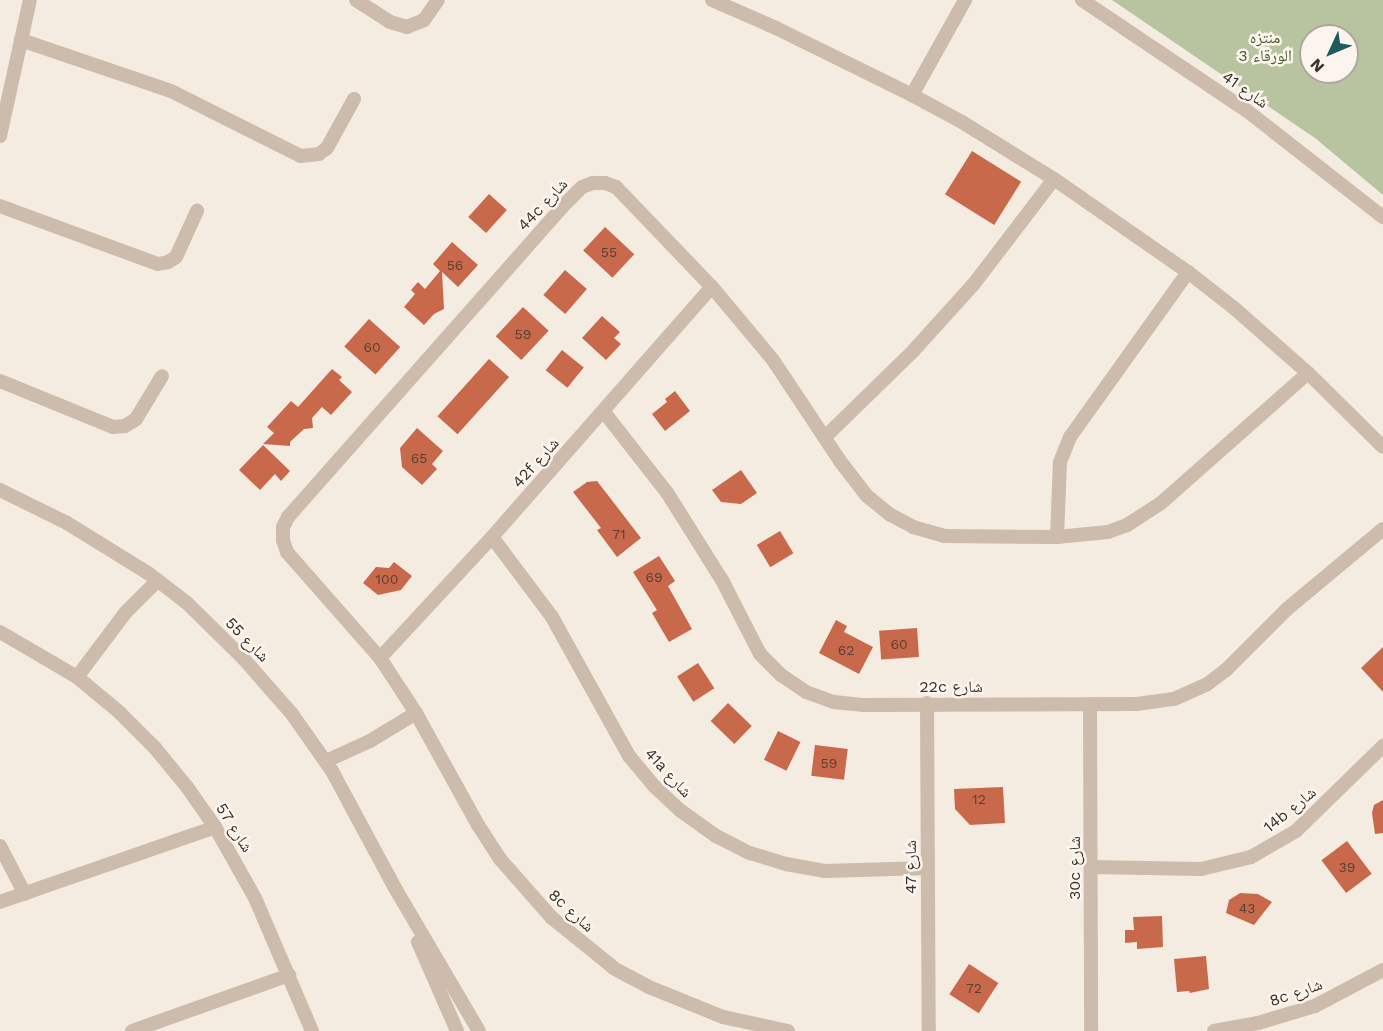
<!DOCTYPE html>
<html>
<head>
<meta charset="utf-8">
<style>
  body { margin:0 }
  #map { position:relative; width:1383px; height:1031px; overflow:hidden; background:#f4ebe1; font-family:"Work Sans","Noto Naskh Arabic",sans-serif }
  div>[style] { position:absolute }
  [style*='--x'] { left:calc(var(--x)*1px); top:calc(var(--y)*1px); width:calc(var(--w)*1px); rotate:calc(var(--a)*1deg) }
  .green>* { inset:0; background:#b8c4a0 }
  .building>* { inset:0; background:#c8694b; transform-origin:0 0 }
  .minor>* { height:14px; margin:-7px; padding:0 7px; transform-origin:7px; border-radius:7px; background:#cdbbac }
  span { translate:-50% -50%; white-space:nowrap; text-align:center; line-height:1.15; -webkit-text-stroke:5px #fbf5ee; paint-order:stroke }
  .number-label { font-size:14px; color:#5e3e33 }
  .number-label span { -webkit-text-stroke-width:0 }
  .park-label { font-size:16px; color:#4a5a2e }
  .street-label { font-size:16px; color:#3b302b }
  .north { position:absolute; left:1299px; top:24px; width:60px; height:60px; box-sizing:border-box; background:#fbf5ee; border:2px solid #aea6a0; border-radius:50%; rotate:226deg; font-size:16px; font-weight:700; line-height:24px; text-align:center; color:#3b302b }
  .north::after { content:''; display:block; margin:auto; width:21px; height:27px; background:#1f5a5e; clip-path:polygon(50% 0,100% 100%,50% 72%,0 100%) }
</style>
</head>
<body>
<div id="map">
  <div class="green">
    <i style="clip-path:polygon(evenodd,1112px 0,1383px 0,1383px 195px,1315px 138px,1112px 0,1311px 36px,1347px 36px,1347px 72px,1311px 72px,1311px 36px)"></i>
  </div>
  <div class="building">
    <i style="left:972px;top:151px;width:58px;height:51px;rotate:32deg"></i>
    <i style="left:489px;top:194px;width:24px;height:31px;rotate:42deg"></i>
    <i style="left:605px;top:227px;width:40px;height:32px;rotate:43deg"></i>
    <i style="clip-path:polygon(452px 242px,478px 265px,458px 287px,442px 272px,444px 309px,434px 314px,424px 325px,404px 307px,415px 294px,411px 290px,418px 282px,425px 289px,440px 271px,433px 264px)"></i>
    <i style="left:565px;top:270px;width:29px;height:33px;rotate:41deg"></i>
    <i style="left:523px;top:307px;width:35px;height:40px;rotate:43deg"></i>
    <i style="clip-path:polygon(602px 316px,620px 332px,614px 338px,621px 344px,606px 360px,582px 338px)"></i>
    <i style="left:369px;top:319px;width:42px;height:37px;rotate:42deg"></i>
    <i style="left:562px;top:350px;width:28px;height:26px;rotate:39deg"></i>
    <i style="left:489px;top:359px;width:27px;height:77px;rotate:42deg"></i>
    <i style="clip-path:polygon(332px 369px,342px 377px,339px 380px,352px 392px,331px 415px,322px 407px,312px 418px,313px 428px,304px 429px,290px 442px,290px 446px,263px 444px,274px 433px,267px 427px,291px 401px,298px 407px)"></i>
    <i style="clip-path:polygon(675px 391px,690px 411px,665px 431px,652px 414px,667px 402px,665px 399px)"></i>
    <i style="clip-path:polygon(417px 428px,443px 451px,432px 464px,437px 469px,422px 485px,402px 467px,400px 448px)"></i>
    <i style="clip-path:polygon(263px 445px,290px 471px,281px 481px,275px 474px,260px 490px,239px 470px)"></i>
    <i style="clip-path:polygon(741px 470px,757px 493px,741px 504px,721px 502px,712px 490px)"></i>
    <i style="clip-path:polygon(597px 481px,641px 538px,617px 557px,597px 530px,601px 528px,573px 492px,587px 482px)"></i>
    <i style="left:780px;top:531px;width:26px;height:27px;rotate:59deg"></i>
    <i style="clip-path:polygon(659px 556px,675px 581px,668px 586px,692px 629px,669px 642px,652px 613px,657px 610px,633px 572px)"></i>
    <i style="clip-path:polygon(394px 562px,412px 576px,401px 590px,378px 595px,363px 583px,376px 567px,389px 568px)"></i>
    <i style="clip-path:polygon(836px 620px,847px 626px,844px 632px,873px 647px,859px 674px,819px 653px)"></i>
    <i style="left:917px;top:628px;width:29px;height:38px;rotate:86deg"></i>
    <i style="clip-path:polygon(1383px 647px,1383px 692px,1361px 668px)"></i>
    <i style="left:698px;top:663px;width:30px;height:25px;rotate:57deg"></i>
    <i style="left:728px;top:703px;width:33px;height:25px;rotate:44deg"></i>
    <i style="left:778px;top:731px;width:25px;height:32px;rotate:26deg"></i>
    <i style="left:815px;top:745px;width:33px;height:31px;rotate:7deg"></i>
    <i style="clip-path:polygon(1003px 787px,1005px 823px,970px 825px,955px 809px,954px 789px)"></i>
    <i style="clip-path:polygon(1383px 800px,1383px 833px,1375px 834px,1372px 813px,1374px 805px)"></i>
    <i style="left:1347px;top:841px;width:41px;height:32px;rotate:53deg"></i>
    <i style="clip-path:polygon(1240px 893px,1258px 894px,1272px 902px,1254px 925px,1226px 913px,1229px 900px)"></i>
    <i style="clip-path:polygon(1162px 916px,1163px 947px,1137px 949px,1137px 942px,1125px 943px,1125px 930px,1134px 930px,1133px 917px)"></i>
    <i style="clip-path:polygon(1206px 956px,1209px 989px,1190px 993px,1189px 991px,1177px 992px,1174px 959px)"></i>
    <i style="left:969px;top:964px;width:35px;height:36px;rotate:33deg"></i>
  </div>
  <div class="minor">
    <i style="--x:356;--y:0;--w:40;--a:32.9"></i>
    <i style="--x:390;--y:22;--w:18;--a:16"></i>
    <i style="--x:407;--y:27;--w:18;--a:-22"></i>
    <i style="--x:424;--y:20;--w:24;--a:-55"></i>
    <i style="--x:712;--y:0;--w:70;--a:23.6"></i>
    <i style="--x:776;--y:28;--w:152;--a:26.2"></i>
    <i style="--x:912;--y:95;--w:57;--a:28.4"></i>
    <i style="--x:962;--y:122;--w:108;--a:31.8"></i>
    <i style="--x:1054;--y:179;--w:163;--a:34.8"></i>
    <i style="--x:1188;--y:272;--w:58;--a:38"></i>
    <i style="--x:1234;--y:308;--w:98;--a:41.3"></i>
    <i style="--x:1308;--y:373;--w:105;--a:44.6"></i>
    <i style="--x:1082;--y:0;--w:197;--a:33.9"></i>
    <i style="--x:1246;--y:110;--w:174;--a:38"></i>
    <i style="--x:21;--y:40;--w:158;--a:18.8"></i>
    <i style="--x:171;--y:91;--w:145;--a:26.6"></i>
    <i style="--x:301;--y:156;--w:18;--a:-6"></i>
    <i style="--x:319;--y:154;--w:10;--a:-37"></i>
    <i style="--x:327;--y:148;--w:56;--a:-61.1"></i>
    <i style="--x:912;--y:95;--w:109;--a:-60.8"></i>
    <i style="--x:0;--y:136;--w:139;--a:-77.6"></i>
    <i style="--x:0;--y:206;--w:168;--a:20.2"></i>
    <i style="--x:158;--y:264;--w:10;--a:-11"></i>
    <i style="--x:168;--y:262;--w:9;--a:-32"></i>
    <i style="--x:176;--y:257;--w:51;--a:-65.5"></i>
    <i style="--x:0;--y:381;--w:122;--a:22.2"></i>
    <i style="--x:113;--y:427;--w:12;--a:-5"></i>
    <i style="--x:125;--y:426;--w:13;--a:-32"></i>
    <i style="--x:136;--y:419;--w:50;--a:-58.8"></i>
    <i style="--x:604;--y:412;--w:104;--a:52"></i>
    <i style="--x:668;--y:494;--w:102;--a:57.9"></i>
    <i style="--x:722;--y:580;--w:83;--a:62.8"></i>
    <i style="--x:760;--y:654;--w:30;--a:45"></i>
    <i style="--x:781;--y:675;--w:30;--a:34"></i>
    <i style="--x:806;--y:692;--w:30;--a:20"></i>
    <i style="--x:834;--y:702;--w:30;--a:6"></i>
    <i style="--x:864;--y:705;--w:273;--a:-0.2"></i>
    <i style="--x:1137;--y:704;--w:37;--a:-8"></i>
    <i style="--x:1174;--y:699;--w:35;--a:-24"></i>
    <i style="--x:1206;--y:685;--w:25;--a:-37"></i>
    <i style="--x:1226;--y:670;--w:86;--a:-45"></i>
    <i style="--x:1287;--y:609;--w:125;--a:-39.8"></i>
    <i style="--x:825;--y:437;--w:124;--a:-44.3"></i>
    <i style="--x:914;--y:350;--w:88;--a:-47.8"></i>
    <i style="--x:973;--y:285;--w:133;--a:-52.6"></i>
    <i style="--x:0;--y:490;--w:75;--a:26.2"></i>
    <i style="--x:67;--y:523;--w:95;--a:31.7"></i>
    <i style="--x:148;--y:573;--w:49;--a:37.6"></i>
    <i style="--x:187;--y:603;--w:77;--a:44.5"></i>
    <i style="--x:242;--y:657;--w:76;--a:48.7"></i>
    <i style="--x:292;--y:714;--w:70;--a:54.9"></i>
    <i style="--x:332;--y:771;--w:133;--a:61.7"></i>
    <i style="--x:395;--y:888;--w:166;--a:59.6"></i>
    <i style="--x:492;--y:537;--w:100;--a:53.1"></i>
    <i style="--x:552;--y:617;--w:159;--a:61"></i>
    <i style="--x:629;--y:756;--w:40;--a:50"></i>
    <i style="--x:655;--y:787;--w:35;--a:43"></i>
    <i style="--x:681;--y:811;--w:43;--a:35.5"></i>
    <i style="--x:716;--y:836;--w:38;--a:27"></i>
    <i style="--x:750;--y:853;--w:38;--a:17"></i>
    <i style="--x:786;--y:864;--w:39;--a:10"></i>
    <i style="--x:824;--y:871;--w:103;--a:-1.7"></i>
    <i style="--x:1057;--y:537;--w:75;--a:-87.7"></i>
    <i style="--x:1060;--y:462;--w:27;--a:-68"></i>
    <i style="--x:1070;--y:437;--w:203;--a:-54.4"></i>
    <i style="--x:0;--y:632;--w:89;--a:30.3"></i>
    <i style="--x:77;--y:677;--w:55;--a:39.8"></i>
    <i style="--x:119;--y:712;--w:51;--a:45"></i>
    <i style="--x:155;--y:748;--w:50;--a:50.6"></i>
    <i style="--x:187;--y:787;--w:49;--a:55"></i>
    <i style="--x:215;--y:827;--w:81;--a:60.6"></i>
    <i style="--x:255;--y:898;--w:145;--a:66.8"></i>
    <i style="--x:380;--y:658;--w:165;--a:-47.2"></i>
    <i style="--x:492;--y:537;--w:333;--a:-48.7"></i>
    <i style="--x:77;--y:677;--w:81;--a:-53"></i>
    <i style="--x:126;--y:612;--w:45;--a:-45"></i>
    <i style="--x:927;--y:703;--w:328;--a:89.7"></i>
    <i style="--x:1090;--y:704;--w:327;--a:89.8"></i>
    <i style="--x:326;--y:761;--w:48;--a:-24.4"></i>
    <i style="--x:370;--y:741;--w:54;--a:-31.3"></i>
    <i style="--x:0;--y:846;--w:54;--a:62.5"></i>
    <i style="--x:1091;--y:867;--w:110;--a:1"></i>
    <i style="--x:1201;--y:869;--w:51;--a:-13.5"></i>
    <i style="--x:1251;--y:857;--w:52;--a:-30"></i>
    <i style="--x:1296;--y:831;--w:122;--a:-44.3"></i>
    <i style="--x:0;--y:902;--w:228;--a:-19.2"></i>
    <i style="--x:418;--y:942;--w:97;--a:66.3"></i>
    <i style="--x:132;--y:1031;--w:167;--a:-19.6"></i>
    <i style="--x:788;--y:1031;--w:66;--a:-167.8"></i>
    <i style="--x:723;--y:1017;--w:80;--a:-157.9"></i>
    <i style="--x:649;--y:987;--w:40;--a:-152"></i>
    <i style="--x:614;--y:968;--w:80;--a:-141.1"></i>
    <i style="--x:552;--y:918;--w:79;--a:-131.4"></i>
    <i style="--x:500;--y:859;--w:40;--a:-122.9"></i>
    <i style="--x:478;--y:825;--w:128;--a:-119"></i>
    <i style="--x:416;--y:713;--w:66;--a:-123.2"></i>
    <i style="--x:380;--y:658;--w:141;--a:-131.3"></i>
    <i style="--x:287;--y:552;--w:13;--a:-108"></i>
    <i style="--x:283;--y:540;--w:13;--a:-90"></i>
    <i style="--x:283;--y:527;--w:11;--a:-63"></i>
    <i style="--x:288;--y:517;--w:414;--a:-48.5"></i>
    <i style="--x:562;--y:207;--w:28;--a:-45"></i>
    <i style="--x:582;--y:187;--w:12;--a:-20"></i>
    <i style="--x:593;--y:183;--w:12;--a:0"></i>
    <i style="--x:605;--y:183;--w:12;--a:20"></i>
    <i style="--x:616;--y:187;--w:139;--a:46.2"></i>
    <i style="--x:712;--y:287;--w:95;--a:50.1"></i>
    <i style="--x:773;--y:360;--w:121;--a:56.4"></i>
    <i style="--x:840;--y:461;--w:44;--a:52.4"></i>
    <i style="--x:867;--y:496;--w:28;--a:39"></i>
    <i style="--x:889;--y:514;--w:27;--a:28"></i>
    <i style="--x:913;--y:527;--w:32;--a:16"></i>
    <i style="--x:944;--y:536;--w:113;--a:0.5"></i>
    <i style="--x:1057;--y:537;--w:51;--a:-5.6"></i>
    <i style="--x:1108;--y:532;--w:20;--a:-20"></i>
    <i style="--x:1127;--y:525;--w:40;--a:-32.9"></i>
    <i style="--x:1161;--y:503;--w:196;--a:-41.5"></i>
    <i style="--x:1214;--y:1031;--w:45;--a:-10.3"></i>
    <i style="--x:1258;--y:1023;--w:59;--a:-16.6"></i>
    <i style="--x:1315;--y:1006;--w:77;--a:-27.9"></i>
  </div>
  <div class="number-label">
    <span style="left:609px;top:252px">55</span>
    <span style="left:455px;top:265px">56</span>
    <span style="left:523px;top:334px">59</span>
    <span style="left:372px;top:347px">60</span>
    <span style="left:419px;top:458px">65</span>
    <span style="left:619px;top:534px">71</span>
    <span style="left:654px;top:577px">69</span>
    <span style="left:387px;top:579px">100</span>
    <span style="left:899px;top:644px">60</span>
    <span style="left:846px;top:650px">62</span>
    <span style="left:829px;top:763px">59</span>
    <span style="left:979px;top:799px">12</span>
    <span style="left:1347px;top:867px">39</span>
    <span style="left:1247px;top:908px">43</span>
    <span style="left:974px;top:988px">72</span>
  </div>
  <div class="park-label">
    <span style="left:1265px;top:47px">منتزه<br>الورقاء 3</span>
  </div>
  <div class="street-label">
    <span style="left:1245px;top:90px;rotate:35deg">شارع 41</span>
    <span style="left:543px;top:205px;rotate:-47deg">44c شارع</span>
    <span style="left:536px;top:463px;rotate:-48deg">42f شارع</span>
    <span style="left:247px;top:640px;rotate:46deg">شارع 55</span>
    <span style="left:951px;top:687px">22c شارع</span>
    <span style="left:668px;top:773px;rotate:47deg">41a شارع</span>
    <span style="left:1290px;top:810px;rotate:-39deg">14b شارع</span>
    <span style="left:234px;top:828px;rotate:58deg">شارع 57</span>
    <span style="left:911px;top:867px;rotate:-90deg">شارع 47</span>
    <span style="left:1075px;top:868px;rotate:-90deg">30c شارع</span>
    <span style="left:571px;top:911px;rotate:42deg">8c شارع</span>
    <span style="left:1296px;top:993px;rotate:-19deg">8c شارع</span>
  </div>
  <div class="north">N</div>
</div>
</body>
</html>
